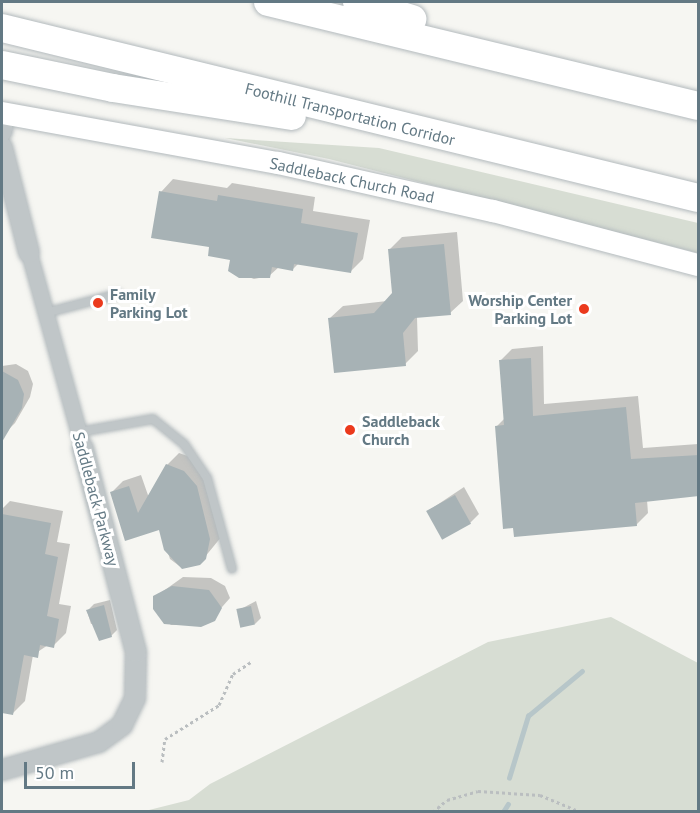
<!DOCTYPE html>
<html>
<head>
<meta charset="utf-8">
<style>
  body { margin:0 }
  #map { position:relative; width:700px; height:813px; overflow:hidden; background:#f6f6f2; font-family:"PT Sans",sans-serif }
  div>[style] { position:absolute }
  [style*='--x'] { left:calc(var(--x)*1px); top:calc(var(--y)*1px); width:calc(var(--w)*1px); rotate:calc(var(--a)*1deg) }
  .green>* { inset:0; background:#d7ddd3 }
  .shadow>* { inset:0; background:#0003 }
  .stream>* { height:4.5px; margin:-2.25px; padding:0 2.25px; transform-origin:2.25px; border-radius:2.25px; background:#b7c6c9 }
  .building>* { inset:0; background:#a7b2b5; transform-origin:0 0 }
  .path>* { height:3px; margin-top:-1.5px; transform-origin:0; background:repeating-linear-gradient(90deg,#babec0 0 3px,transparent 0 6px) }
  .roads { filter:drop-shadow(0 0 2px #b3babd) drop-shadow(0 0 2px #b3babd) }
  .service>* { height:8px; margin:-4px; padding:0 4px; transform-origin:4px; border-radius:4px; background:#c0c6c8 }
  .minor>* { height:15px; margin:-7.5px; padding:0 7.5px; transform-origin:7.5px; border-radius:7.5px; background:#c0c6c8 }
  .tertiary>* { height:20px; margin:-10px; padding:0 10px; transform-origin:10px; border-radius:10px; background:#c0c6c8 }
  .secondary>* { height:22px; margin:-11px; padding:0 11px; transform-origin:11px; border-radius:11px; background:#fff }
  .motorway>* { height:28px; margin:-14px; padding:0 14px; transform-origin:14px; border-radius:14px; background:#fff }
  .dots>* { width:16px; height:16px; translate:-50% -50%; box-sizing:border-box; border:3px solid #fff; border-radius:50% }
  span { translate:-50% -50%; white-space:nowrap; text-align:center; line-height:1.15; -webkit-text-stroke:6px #fff; paint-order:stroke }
  .street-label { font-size:16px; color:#637984 }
  .poi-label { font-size:16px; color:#637984; font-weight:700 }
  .left { translate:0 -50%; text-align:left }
  .right { translate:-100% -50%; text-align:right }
  .frame { position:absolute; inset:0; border:3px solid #637984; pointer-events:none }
  .scale { position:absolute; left:24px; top:762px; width:111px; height:27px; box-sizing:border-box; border:3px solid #637984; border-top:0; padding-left:8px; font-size:18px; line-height:21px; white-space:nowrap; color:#637984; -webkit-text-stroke:4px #fff; paint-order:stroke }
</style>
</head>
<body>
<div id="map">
  <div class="green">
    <i style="clip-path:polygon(225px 138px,379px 148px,698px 223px,698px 253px,329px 159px)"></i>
    <i style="clip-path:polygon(611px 617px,698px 663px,698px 811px,145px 811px,189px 800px,210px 784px,488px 642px)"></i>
  </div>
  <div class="shadow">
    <i style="clip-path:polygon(173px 179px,227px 188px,232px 183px,315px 197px,313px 211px,370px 220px,363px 259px,350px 272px,299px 263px,293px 269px,279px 267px,269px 276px,254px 279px,229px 270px,231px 258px,211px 246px,161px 192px)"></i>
    <i style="clip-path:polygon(457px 232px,463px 301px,450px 313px,417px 317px,418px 351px,405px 364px,330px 318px,343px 306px,387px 301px,393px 294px,389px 250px,402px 237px)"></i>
    <i style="clip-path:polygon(543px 346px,544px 404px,638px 396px,643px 448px,698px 444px,698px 494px,647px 500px,648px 513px,636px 525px,496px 427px,505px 418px,500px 361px,512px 349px)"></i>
    <i style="clip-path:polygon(16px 364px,28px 371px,33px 384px,30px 397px,15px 423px,2px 436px,2px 366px)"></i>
    <i style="clip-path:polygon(179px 453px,196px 459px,209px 474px,222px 536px,200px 563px,182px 568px,170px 559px,160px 528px,126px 539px,111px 493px,123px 481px,141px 475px,149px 498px,167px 465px)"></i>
    <i style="clip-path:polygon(464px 487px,479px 514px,470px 523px,428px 511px)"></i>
    <i style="clip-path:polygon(10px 501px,63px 511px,57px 542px,70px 544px,59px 604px,71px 606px,66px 633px,53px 646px,48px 645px,33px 655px,25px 701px,12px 714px,2px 712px,2px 509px)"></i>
    <i style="clip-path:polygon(183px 577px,211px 578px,225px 586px,230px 598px,207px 624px,171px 625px,154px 608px,155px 597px)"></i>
    <i style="clip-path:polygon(110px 600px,117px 630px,111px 636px,96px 623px,91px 624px,87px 611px,94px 604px)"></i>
    <i style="clip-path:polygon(256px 601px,261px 618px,255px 624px,239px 610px)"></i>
  </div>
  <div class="stream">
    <i style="--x:509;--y:778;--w:65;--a:-73"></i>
    <i style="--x:528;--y:716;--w:70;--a:-39.8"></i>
    <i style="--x:503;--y:812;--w:9;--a:-58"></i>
  </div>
  <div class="building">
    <i style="clip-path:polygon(159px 191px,217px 201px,218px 195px,303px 209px,301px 223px,358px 233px,351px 273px,294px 264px,293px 271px,272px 267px,270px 278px,239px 278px,228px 271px,230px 260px,208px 256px,209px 247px,151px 238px)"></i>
    <i style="clip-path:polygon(444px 244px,451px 315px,415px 318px,403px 333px,406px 366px,334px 373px,328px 318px,374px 313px,392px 293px,388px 249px)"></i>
    <i style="clip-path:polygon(531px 358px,533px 416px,626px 407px,631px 459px,699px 455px,699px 496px,635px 503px,637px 526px,514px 537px,513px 528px,503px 529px,495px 426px,504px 425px,499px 360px)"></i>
    <i style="clip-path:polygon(2px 371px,18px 380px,24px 394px,22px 408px,2px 442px)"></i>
    <i style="clip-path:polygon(166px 464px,184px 471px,197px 486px,210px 539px,206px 559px,200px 565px,182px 569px,164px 550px,159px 530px,125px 541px,110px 492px,129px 486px,138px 513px)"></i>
    <i style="left:455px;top:495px;width:33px;height:33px;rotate:61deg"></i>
    <i style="clip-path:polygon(2px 514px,51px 523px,45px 554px,58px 557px,47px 616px,59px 619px,54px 648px,40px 645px,38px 658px,24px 655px,13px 715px,2px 713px)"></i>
    <i style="clip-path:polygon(172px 586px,209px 590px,222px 608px,215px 621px,201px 627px,164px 624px,153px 609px,153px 596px)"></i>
    <i style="clip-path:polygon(104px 605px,112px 637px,99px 641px,86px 610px)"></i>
    <i style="left:251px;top:606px;width:19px;height:15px;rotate:78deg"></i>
  </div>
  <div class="path">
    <i style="--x:162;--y:762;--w:23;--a:-83"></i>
    <i style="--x:165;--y:739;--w:64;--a:-32.2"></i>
    <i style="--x:219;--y:705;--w:34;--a:-66"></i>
    <i style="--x:233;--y:674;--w:22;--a:-34"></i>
    <i style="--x:433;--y:812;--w:18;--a:-41"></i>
    <i style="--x:447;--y:800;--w:32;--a:-16"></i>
    <i style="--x:478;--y:791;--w:62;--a:3.7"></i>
    <i style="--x:540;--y:795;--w:44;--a:22.5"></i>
  </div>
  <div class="roads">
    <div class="service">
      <i style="--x:45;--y:313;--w:75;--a:-14.6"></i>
      <i style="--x:79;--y:432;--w:75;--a:-10"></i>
      <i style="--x:153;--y:419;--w:40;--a:39"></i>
      <i style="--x:184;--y:444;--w:41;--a:55.9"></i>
      <i style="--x:207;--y:478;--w:94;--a:74.6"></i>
    </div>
    <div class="minor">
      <i style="--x:29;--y:253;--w:202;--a:74.5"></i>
    </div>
    <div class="tertiary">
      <i style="--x:2;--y:131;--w:18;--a:-87"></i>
      <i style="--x:2;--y:147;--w:109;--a:75.7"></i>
      <i style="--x:2;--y:770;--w:101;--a:-16.1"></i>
      <i style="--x:99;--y:742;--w:29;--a:-36"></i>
      <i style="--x:122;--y:725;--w:30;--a:-64"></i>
      <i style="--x:135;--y:698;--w:46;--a:-88.8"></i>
      <i style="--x:136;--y:652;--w:211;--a:-104.6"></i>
    </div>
    <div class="secondary">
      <i style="--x:2;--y:113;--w:280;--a:10.3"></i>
      <i style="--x:278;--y:163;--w:220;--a:12.6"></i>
      <i style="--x:493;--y:211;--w:212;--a:14.8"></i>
    </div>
    <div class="motorway">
      <i style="--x:268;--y:2;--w:442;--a:13.6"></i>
      <i style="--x:357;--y:2;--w:58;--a:17.2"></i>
      <i style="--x:2;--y:28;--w:716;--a:13.73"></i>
      <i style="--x:2;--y:65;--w:113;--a:11.7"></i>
      <i style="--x:113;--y:88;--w:181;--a:8.9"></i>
    </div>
  </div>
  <div class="dots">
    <i style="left:98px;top:303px;background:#eb3a1d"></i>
    <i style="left:584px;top:309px;background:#eb3a1d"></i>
    <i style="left:350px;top:430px;background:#eb3a1d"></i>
  </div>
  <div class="street-label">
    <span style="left:350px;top:114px;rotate:14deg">Foothill Transportation Corridor</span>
    <span style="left:352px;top:180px;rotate:12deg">Saddleback Church Road</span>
    <span style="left:96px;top:499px;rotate:75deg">Saddleback Parkway</span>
  </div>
  <div class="poi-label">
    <span class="left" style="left:110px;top:303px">Family<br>Parking Lot</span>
    <span class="right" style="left:572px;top:309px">Worship Center<br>Parking Lot</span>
    <span class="left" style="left:362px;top:430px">Saddleback<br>Church</span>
  </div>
  <div class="frame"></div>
  <div class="scale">50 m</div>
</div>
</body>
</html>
